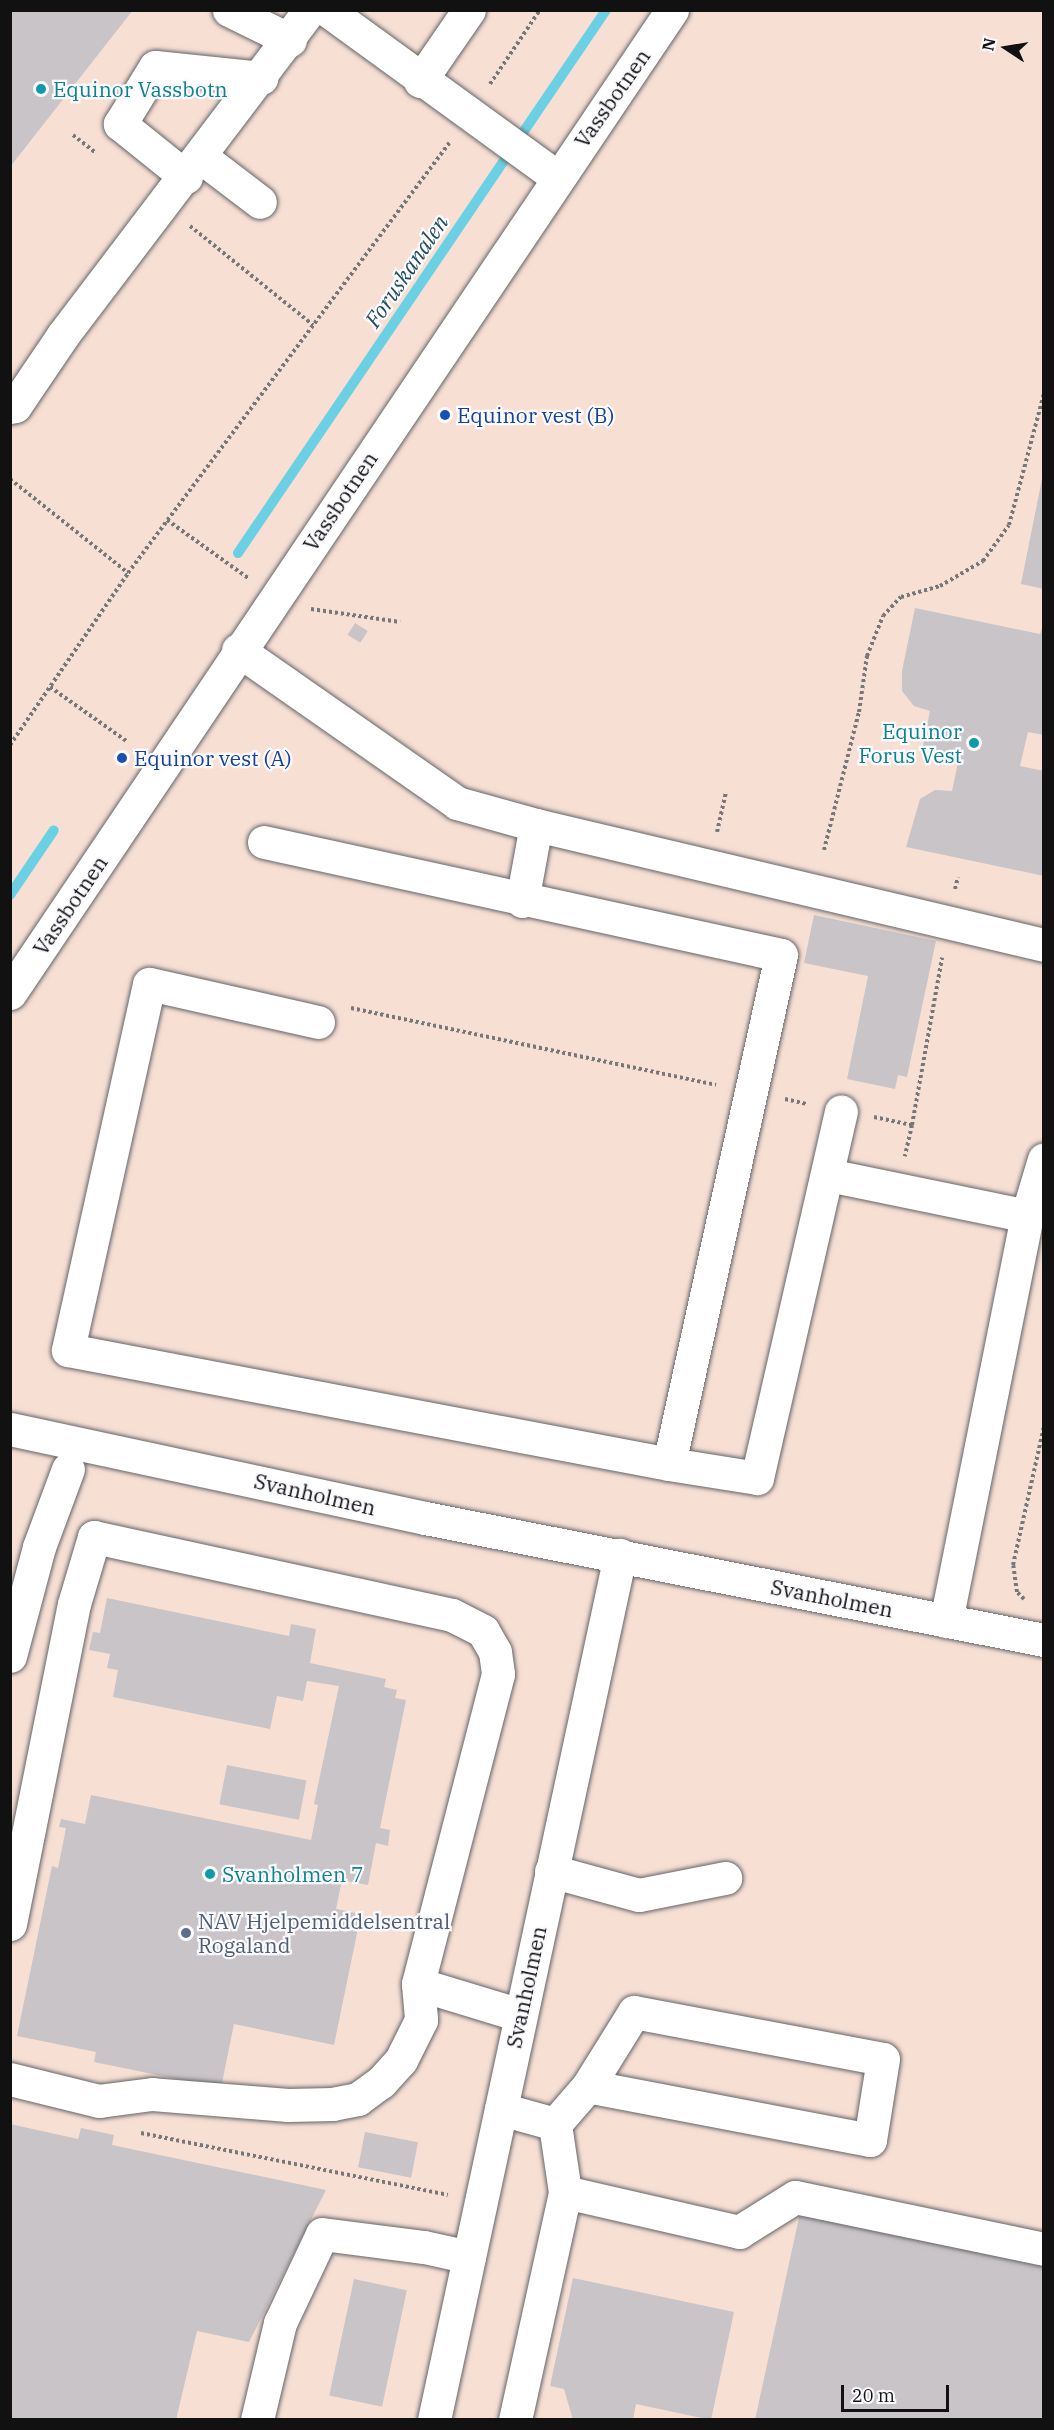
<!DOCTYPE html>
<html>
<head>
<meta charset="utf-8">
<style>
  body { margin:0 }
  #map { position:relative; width:1054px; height:2430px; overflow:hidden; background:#edeef2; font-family:"IBM Plex Serif",serif }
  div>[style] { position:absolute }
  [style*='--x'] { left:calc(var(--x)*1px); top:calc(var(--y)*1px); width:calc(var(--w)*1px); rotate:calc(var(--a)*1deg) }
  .commercial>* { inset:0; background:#f7dfd4; transform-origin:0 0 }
  .stream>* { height:10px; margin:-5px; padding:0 5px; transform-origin:5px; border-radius:5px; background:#6bd0e4 }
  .building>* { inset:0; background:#c9c4c7; transform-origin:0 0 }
  .path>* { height:4px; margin-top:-2px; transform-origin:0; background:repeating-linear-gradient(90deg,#767779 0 3px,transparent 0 6px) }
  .roads { filter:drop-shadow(0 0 2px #656569) drop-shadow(0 0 2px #656569) }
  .minor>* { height:33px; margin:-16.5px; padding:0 16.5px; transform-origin:16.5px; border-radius:16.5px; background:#fff }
  .dots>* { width:16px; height:16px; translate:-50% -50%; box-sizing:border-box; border:3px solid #fbfbff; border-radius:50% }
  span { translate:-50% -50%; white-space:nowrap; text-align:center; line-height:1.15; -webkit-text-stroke:4.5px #fbfbff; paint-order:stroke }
  .culture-label { font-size:21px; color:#0d838f }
  .left { translate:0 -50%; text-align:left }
  .right { translate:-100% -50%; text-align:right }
  .street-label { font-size:21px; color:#111112 }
  .transit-label { font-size:21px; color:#164399 }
  .service-label { font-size:21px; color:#4e5e75 }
  .water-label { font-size:22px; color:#235059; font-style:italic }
  .frame { position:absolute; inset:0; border:12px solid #111112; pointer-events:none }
  .north { position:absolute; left:976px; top:18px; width:60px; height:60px; -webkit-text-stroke:4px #fbfbff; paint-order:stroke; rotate:282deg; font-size:16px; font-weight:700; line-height:24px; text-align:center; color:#111112 }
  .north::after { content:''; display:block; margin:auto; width:21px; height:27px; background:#111112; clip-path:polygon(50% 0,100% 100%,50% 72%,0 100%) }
  .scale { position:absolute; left:841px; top:2385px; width:108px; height:27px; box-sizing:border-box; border:3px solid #111112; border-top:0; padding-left:8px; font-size:18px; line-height:21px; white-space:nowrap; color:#111112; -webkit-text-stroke:4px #fbfbff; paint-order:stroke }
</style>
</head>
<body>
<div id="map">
  <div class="commercial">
    <i style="left:11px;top:11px;width:1032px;height:2408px"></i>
  </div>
  <div class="stream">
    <i style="--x:238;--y:553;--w:656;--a:-55.87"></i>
    <i style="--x:10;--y:895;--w:78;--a:-55.9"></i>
  </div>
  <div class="building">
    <i style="clip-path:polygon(10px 10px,133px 10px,10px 167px)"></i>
    <i style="clip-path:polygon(1042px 479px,1044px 479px,1044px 589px,1021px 584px)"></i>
    <i style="clip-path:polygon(915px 608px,1040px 634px,1044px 624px,1044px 735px,1028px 732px,1020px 766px,1044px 771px,1044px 876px,906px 847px,920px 799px,935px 790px,952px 791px,959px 758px,922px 750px,930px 711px,914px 706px,902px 691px,902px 671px)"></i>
    <i style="left:355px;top:623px;width:15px;height:14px;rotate:32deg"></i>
    <i style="clip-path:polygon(814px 915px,936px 941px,907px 1077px,898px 1075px,895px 1089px,847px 1079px,868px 976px,804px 963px)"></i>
    <i style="clip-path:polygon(107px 1598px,289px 1636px,291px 1624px,316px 1629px,310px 1663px,386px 1679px,384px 1687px,397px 1690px,395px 1698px,406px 1700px,380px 1828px,390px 1830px,388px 1846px,376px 1843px,368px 1885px,342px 1880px,336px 1909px,361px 1914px,334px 2045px,234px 2024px,221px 2088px,94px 2062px,96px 2052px,17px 2036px,52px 1866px,58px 1868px,66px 1828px,59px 1827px,61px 1819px,85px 1824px,91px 1795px,311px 1840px,318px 1805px,314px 1804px,339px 1686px,307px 1681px,303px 1701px,277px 1696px,270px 1729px,113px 1697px,118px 1670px,107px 1668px,110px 1654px,89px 1650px,93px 1632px,100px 1633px)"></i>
    <i style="left:227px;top:1765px;width:81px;height:40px;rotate:11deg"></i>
    <i style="clip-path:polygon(10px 2124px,78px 2139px,81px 2128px,114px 2135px,112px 2145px,326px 2190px,249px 2342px,197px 2331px,176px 2420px,10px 2420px)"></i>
    <i style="left:365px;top:2132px;width:54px;height:36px;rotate:11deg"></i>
    <i style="clip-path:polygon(800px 2213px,1044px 2265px,1044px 2420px,755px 2420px)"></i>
    <i style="clip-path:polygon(573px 2278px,734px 2312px,711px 2420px,636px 2404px,633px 2420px,573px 2420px,564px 2389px,550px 2386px)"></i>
    <i style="left:354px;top:2279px;width:54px;height:119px;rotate:12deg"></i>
  </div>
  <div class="path">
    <i style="--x:490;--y:84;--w:89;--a:-56"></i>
    <i style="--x:73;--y:135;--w:29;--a:38"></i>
    <i style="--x:190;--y:226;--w:158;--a:38.8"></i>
    <i style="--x:10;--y:479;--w:151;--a:38.5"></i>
    <i style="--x:167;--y:520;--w:100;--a:35.6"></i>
    <i style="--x:311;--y:609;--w:90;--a:8.3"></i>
    <i style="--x:50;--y:687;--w:95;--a:35.2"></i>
    <i style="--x:10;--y:745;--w:209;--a:-55.5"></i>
    <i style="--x:128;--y:573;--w:538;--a:-53.24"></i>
    <i style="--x:717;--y:832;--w:41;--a:-77.3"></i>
    <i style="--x:824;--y:850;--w:142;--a:-75.8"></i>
    <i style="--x:859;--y:712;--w:57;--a:-81.9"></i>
    <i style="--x:867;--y:656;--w:43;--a:-68.2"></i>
    <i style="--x:883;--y:616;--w:26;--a:-47"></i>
    <i style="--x:901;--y:597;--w:41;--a:-15.8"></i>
    <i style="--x:940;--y:586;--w:50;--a:-30.2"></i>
    <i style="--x:983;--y:561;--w:44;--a:-54.2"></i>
    <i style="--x:1009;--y:525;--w:137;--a:-75.1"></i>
    <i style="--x:955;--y:889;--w:12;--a:-76"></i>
    <i style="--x:351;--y:1008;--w:373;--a:11.9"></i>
    <i style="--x:785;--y:1099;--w:23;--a:13"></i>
    <i style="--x:874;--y:1117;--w:39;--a:12"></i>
    <i style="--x:912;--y:1125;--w:32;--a:103"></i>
    <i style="--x:912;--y:1125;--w:170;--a:-79.8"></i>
    <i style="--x:1024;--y:1599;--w:10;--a:-135"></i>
    <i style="--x:1017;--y:1592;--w:27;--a:-98"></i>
    <i style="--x:1013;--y:1565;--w:142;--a:-77.4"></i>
    <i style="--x:141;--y:2133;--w:313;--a:11.4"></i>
  </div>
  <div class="roads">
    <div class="minor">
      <i style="--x:229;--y:10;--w:68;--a:26.2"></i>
      <i style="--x:327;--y:10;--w:284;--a:36"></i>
      <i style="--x:420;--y:81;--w:86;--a:-55.4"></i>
      <i style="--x:201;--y:157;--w:74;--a:37.3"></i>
      <i style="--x:186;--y:177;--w:85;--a:-141.2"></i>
      <i style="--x:120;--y:124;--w:67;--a:-58.4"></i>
      <i style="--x:155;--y:67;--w:107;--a:5.9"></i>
      <i style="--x:10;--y:407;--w:5;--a:-11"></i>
      <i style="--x:15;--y:406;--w:86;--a:-55.9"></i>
      <i style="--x:63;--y:335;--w:408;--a:-52.8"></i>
      <i style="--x:238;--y:650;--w:267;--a:34.9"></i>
      <i style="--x:457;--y:803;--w:82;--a:15.6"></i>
      <i style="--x:536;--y:825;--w:522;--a:13.29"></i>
      <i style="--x:264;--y:842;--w:529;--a:12.33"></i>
      <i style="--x:781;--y:955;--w:521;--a:102.41"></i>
      <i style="--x:522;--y:901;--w:77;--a:-79.6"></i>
      <i style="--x:10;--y:993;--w:1185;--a:-56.04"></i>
      <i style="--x:318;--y:1022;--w:173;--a:-167.3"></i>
      <i style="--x:149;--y:984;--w:375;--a:102.5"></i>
      <i style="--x:68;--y:1350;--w:612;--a:10.74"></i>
      <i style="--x:669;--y:1464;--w:89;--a:9"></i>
      <i style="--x:757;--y:1478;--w:376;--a:-77.1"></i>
      <i style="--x:828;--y:1175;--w:203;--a:11.6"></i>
      <i style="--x:10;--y:1429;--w:424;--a:12.1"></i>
      <i style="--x:425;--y:1518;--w:631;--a:11.15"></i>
      <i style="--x:946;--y:1621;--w:413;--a:-78.7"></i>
      <i style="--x:1027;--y:1216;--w:59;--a:-73.4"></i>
      <i style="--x:10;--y:1656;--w:113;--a:-75.1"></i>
      <i style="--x:39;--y:1547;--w:83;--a:-69.6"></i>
      <i style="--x:551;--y:1871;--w:91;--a:15.3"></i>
      <i style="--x:639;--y:1895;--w:88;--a:-11.2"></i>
      <i style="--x:10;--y:1924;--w:326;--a:-78.7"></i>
      <i style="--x:74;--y:1604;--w:70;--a:-73.4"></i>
      <i style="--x:94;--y:1537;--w:366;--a:12.3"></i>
      <i style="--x:452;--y:1615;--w:35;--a:27"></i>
      <i style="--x:483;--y:1631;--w:24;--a:60"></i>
      <i style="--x:495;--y:1652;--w:22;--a:82"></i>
      <i style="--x:498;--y:1674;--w:320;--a:104.5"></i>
      <i style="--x:418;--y:1984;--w:36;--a:85"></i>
      <i style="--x:421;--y:2020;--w:45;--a:116.6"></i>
      <i style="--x:401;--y:2060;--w:30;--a:132"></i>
      <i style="--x:381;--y:2082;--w:29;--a:144"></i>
      <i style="--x:358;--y:2099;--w:25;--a:169"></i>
      <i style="--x:333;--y:2104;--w:45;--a:178.7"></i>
      <i style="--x:288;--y:2105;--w:136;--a:-175.4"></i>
      <i style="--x:152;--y:2094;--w:53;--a:172.5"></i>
      <i style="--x:99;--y:2101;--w:92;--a:-166.1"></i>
      <i style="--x:418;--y:1984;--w:107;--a:16.9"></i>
      <i style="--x:501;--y:2109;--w:56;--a:15.5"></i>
      <i style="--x:565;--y:2192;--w:179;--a:12.9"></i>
      <i style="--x:739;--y:2232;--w:66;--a:-32"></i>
      <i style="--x:795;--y:2197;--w:254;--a:11.8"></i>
      <i style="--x:257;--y:2420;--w:100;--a:-76.7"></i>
      <i style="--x:280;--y:2323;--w:98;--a:-64.7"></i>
      <i style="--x:322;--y:2234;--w:103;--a:7.3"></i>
      <i style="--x:424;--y:2247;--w:46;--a:12.5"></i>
      <i style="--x:434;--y:2420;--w:885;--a:-77.86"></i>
      <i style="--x:515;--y:2420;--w:233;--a:-77.6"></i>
      <i style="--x:565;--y:2192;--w:69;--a:-98.4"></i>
      <i style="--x:555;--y:2124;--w:50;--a:-49"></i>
      <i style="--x:588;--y:2086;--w:87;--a:-58.1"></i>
      <i style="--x:634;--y:2012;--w:253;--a:10.7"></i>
      <i style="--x:883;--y:2059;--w:82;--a:99.1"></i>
      <i style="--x:870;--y:2140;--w:287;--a:-169.2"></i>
    </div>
  </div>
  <div class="dots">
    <i style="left:41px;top:89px;background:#0f9aa8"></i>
    <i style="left:445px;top:415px;background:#1a4fb4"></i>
    <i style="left:974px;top:743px;background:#0f9aa8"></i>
    <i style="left:122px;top:758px;background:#1a4fb4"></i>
    <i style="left:210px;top:1874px;background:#0f9aa8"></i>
    <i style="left:186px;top:1933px;background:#5c6f8a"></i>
  </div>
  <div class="culture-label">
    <span class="left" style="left:53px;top:89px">Equinor Vassbotn</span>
    <span class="right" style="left:962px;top:743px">Equinor<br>Forus Vest</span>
    <span class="left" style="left:222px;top:1874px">Svanholmen 7</span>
  </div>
  <div class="street-label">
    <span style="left:612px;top:98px;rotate:-55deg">Vassbotnen</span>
    <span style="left:340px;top:501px;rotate:-56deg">Vassbotnen</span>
    <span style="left:70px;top:905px;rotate:-56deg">Vassbotnen</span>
    <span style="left:315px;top:1494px;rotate:13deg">Svanholmen</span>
    <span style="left:832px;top:1598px;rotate:11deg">Svanholmen</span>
    <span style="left:526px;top:1987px;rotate:-78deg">Svanholmen</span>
  </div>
  <div class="transit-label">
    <span class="left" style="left:457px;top:415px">Equinor vest (B)</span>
    <span class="left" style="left:134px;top:758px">Equinor vest (A)</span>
  </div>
  <div class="service-label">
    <span class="left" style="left:198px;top:1933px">NAV Hjelpemiddelsentral<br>Rogaland</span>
  </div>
  <div class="water-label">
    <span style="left:406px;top:271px;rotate:-56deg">Foruskanalen</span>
  </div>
  <div class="frame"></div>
  <div class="north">N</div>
  <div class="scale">20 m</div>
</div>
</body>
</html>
